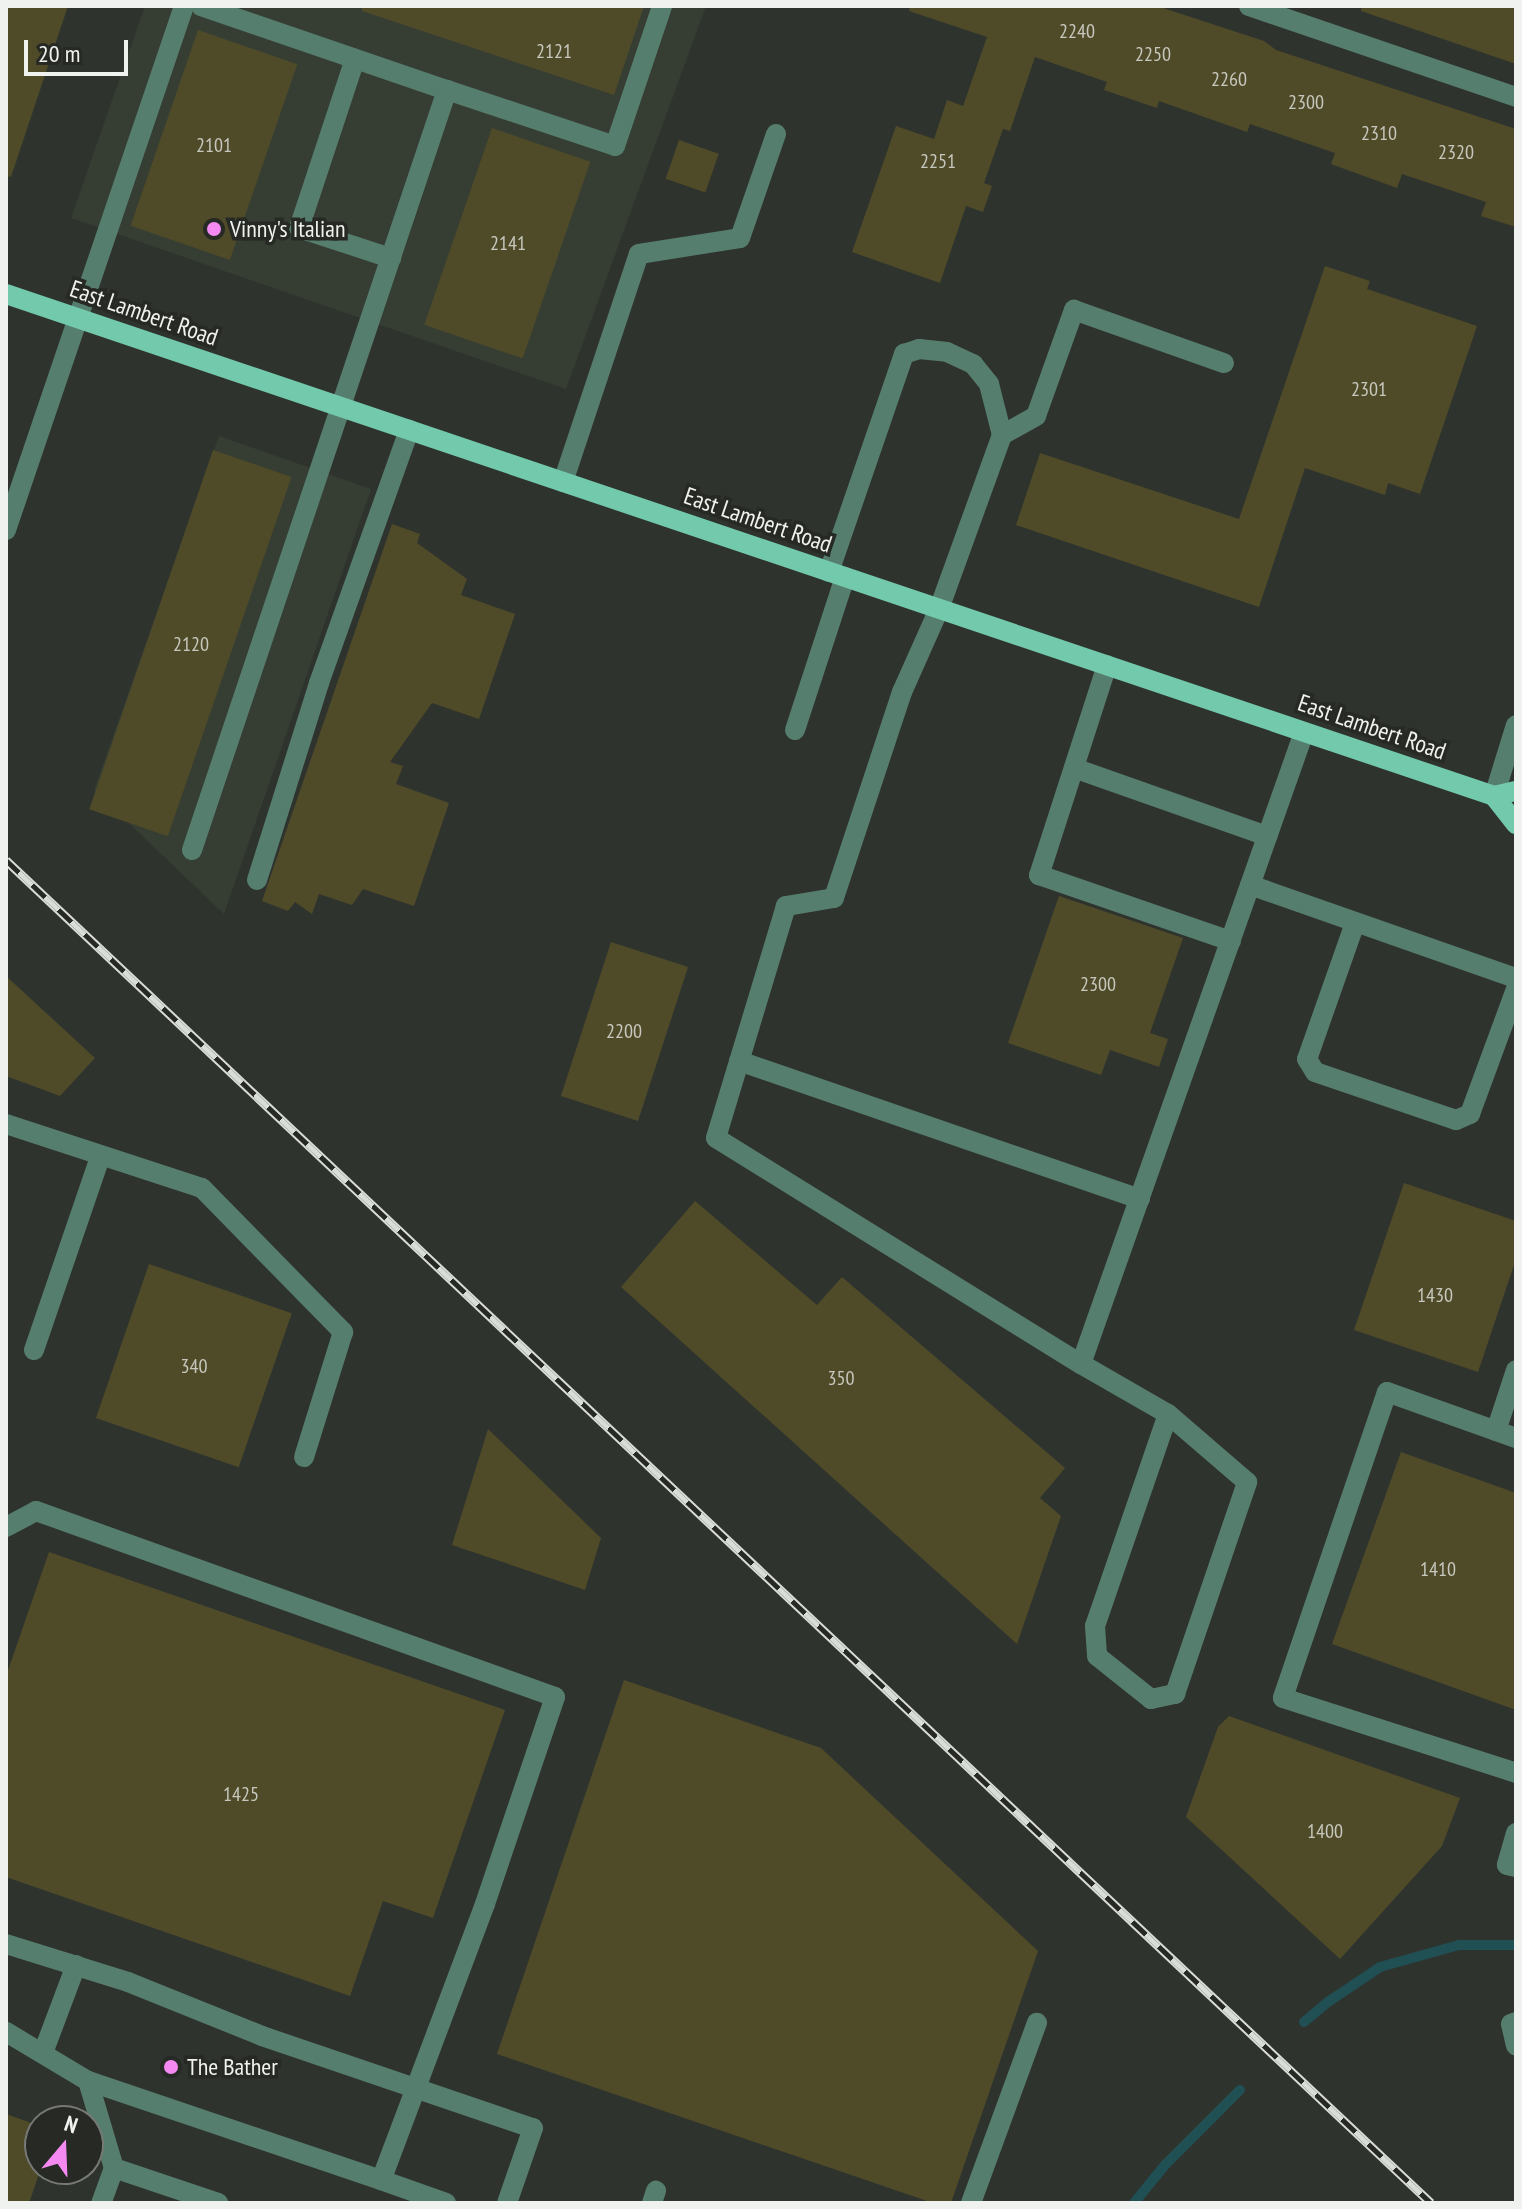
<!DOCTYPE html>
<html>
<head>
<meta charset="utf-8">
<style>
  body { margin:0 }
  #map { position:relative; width:1522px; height:2209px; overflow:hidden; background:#2f332e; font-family:"PT Sans Narrow",sans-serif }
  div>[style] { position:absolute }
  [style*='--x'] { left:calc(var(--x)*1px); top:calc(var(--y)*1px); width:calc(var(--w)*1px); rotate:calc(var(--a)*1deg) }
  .built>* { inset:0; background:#363e33 }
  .stream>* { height:10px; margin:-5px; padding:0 5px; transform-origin:5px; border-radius:5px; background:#204f54 }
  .building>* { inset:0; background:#4f4b29; transform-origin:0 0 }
  .minor>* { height:20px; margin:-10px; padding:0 10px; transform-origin:10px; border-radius:10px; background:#567e6f }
  .major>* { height:20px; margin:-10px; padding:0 10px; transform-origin:10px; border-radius:10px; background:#72c9ac }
  .rail>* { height:9px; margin-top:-4.5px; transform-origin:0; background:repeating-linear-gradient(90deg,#262924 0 18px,#d9ddd8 0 36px); box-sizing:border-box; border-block:2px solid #d9ddd8 }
  .dots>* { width:22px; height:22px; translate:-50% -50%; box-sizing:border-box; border:4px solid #262924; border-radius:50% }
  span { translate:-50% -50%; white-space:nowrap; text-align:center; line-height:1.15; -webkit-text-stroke:7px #262924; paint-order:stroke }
  .number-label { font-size:20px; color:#c7c8bd }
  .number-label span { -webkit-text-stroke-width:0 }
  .poi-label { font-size:24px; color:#eff2ee }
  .left { translate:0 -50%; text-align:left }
  .street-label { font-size:24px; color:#eff2ee }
  .frame { position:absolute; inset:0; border:8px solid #eff2ee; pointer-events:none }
  .north { position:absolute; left:24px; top:2105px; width:80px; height:80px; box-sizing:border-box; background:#262924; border:2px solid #767975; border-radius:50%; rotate:19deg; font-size:22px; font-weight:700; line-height:32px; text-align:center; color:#eff2ee }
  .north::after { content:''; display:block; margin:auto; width:28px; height:36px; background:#f389f1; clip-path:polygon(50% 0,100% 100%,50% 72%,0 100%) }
  .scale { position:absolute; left:24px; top:40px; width:104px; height:36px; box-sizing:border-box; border:4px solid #eff2ee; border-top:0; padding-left:10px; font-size:24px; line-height:28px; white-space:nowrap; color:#eff2ee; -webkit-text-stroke:6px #262924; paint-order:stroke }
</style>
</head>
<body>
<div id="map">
  <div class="built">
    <i style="clip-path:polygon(145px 6px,706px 6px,566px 389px,71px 218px)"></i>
    <i style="clip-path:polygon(219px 436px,371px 489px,224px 914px,94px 790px)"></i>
  </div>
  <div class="stream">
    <i style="--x:1304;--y:2022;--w:31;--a:-40"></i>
    <i style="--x:1328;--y:2002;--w:63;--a:-33.9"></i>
    <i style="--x:1380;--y:1967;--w:82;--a:-15.6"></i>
    <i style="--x:1459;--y:1945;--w:57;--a:0"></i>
    <i style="--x:1134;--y:2203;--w:49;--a:-50.8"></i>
    <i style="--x:1165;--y:2165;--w:106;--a:-45"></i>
  </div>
  <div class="building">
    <i style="clip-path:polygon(6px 6px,68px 6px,11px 177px,6px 176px)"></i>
    <i style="clip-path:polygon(362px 6px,644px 6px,614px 95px,362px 11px)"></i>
    <i style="clip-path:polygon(910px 6px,1157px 6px,1264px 41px,1276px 50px,1516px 129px,1516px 227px,1481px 216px,1486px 202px,1402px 174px,1397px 188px,1331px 164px,1335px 153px,1250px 124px,1247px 132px,1159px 101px,1157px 108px,1104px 90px,1107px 82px,1035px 57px,1010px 131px,1003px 129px,984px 183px,992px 186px,983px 212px,966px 206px,940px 283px,852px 252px,896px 126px,934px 139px,947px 100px,963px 106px,987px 37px,909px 11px)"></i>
    <i style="clip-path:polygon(1362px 6px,1516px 6px,1516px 64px,1361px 11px)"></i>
    <i style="left:198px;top:30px;width:105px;height:207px;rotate:19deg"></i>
    <i style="left:492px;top:128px;width:104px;height:208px;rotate:19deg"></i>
    <i style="left:679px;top:140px;width:42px;height:41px;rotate:19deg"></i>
    <i style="clip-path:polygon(1325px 266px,1370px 281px,1367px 289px,1477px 326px,1420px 494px,1388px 483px,1385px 495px,1305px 468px,1259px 607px,1016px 525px,1040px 453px,1239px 519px)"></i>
    <i style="left:213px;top:450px;width:83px;height:380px;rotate:19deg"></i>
    <i style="clip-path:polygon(392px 524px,420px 534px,417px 543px,467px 579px,461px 595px,515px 614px,479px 719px,432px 703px,390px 762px,403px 766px,396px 784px,449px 803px,414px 906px,363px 889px,352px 905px,319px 894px,312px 914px,295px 902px,288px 911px,262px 901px)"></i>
    <i style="clip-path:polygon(1059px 896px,1183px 938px,1150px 1033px,1168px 1039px,1159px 1067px,1110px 1050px,1101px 1075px,1008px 1043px)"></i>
    <i style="left:611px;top:942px;width:81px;height:162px;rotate:18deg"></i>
    <i style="clip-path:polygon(6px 976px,95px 1058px,60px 1096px,6px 1076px)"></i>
    <i style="clip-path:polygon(1404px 1183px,1516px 1221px,1516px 1259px,1478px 1372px,1354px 1330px)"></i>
    <i style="clip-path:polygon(695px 1201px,817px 1305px,842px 1277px,1065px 1468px,1040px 1498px,1061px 1516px,1017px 1644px,621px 1287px)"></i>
    <i style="left:149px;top:1264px;width:151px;height:163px;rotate:19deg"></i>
    <i style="clip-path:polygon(488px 1429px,601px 1538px,585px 1590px,452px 1545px)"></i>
    <i style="clip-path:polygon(1401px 1452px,1516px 1493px,1516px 1710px,1332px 1644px)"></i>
    <i style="clip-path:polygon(49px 1552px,505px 1710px,433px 1918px,383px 1901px,350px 1996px,6px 1877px,6px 1676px)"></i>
    <i style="clip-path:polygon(624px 1680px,821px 1748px,1038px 1951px,951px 2203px,933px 2203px,497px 2054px)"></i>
    <i style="clip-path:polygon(1229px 1716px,1460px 1798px,1442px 1846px,1340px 1959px,1186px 1817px,1218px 1727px)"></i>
    <i style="clip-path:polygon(6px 2114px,40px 2126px,40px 2171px,29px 2203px,6px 2203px)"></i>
  </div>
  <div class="minor">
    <i style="--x:201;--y:6;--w:260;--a:18.9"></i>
    <i style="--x:1249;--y:6;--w:282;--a:18.8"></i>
    <i style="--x:355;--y:59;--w:178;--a:108.3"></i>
    <i style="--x:299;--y:228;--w:97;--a:18.1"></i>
    <i style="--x:1002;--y:435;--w:39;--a:-29"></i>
    <i style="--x:1036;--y:416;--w:113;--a:-70.3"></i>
    <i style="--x:1074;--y:310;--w:159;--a:19.5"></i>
    <i style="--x:563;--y:482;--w:240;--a:-71.6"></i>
    <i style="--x:639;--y:254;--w:102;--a:-9"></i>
    <i style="--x:740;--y:238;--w:110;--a:-70.9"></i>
    <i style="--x:6;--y:530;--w:553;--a:-71.24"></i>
    <i style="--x:829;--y:572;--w:231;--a:-71"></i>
    <i style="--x:904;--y:354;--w:16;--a:-18"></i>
    <i style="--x:919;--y:349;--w:28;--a:6"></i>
    <i style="--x:947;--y:352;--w:29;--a:25"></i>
    <i style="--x:973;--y:364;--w:26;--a:51"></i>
    <i style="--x:989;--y:384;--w:53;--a:75.7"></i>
    <i style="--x:1002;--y:435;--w:185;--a:109.9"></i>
    <i style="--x:939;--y:609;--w:91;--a:114"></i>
    <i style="--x:902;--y:692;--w:217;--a:108.3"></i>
    <i style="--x:834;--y:898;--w:49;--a:170.5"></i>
    <i style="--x:786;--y:906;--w:242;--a:106.8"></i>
    <i style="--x:716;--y:1138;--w:429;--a:31.8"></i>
    <i style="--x:1081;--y:1364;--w:100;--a:29.9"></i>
    <i style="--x:1168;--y:1414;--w:224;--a:109"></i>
    <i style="--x:1095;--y:1626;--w:30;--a:86"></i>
    <i style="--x:1097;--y:1656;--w:69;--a:38.5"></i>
    <i style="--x:1151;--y:1699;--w:25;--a:-12"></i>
    <i style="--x:1175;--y:1694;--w:224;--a:-71.2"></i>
    <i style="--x:1247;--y:1482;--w:104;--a:-139.3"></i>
    <i style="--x:1107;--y:665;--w:221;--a:107.9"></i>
    <i style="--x:1039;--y:875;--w:203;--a:19"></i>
    <i style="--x:795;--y:730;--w:161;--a:-71.9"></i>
    <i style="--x:1074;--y:768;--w:205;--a:19.4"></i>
    <i style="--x:1494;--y:796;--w:74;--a:-72.8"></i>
    <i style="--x:192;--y:850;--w:802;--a:-71.45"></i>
    <i style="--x:447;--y:90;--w:177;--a:18.4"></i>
    <i style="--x:615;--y:146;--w:148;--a:-71.4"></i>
    <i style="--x:257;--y:880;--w:207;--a:-72.5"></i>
    <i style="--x:319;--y:683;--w:269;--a:-70.4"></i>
    <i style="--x:1250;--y:885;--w:282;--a:19.3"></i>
    <i style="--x:1355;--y:923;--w:144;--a:109.4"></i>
    <i style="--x:1307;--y:1059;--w:15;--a:58"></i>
    <i style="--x:1315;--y:1072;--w:149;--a:18.8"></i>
    <i style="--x:1456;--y:1120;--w:15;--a:-23"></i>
    <i style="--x:1470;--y:1114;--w:133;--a:-69.8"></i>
    <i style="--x:739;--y:1061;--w:424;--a:19"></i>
    <i style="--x:6;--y:1124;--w:206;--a:18.1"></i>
    <i style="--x:202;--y:1188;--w:202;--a:45.6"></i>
    <i style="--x:343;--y:1332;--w:131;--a:107.3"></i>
    <i style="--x:34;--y:1350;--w:204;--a:-71.1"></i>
    <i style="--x:1081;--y:1364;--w:670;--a:-70.56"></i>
    <i style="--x:1496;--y:1431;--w:64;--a:-71.8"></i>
    <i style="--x:1516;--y:1438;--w:137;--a:-160.4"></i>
    <i style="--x:1387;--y:1392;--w:323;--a:108.8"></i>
    <i style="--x:1283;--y:1698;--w:245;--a:17.8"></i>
    <i style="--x:6;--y:1527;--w:34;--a:-28"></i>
    <i style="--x:36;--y:1511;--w:551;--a:19.72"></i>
    <i style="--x:555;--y:1697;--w:219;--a:108.7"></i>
    <i style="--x:485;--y:1904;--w:295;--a:110.6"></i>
    <i style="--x:381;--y:2180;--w:309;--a:-161.3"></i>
    <i style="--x:88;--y:2081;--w:96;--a:-149.1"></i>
    <i style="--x:1516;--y:1833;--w:33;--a:106"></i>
    <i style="--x:1507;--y:1865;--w:9;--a:13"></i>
    <i style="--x:6;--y:1944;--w:128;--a:17.3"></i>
    <i style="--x:128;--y:1982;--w:144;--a:21.9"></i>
    <i style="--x:262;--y:2036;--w:286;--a:18.8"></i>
    <i style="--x:533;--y:2128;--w:79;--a:109.1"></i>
    <i style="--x:1516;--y:2022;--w:5;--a:158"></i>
    <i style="--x:1511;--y:2024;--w:22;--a:77"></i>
    <i style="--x:43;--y:2053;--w:94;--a:-69.4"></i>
    <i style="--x:88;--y:2081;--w:91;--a:73.4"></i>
    <i style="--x:114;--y:2168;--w:37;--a:110"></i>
    <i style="--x:114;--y:2168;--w:110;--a:18.6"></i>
    <i style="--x:381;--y:2180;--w:69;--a:19.5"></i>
    <i style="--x:652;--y:2203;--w:13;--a:-72"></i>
    <i style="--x:971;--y:2203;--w:192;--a:-69.9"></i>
  </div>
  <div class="major">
    <i style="--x:6;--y:294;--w:1570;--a:18.64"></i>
    <i style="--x:1494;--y:796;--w:23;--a:-13"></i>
    <i style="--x:1494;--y:796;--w:36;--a:52"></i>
  </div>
  <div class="rail">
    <i style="--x:6;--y:860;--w:1958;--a:43.3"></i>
  </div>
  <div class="dots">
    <i style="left:214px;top:229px;background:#f389f1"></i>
    <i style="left:171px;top:2067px;background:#f389f1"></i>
  </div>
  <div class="number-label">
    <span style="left:1077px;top:31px">2240</span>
    <span style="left:554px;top:51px">2121</span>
    <span style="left:1153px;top:54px">2250</span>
    <span style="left:1229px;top:79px">2260</span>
    <span style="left:1306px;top:102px">2300</span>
    <span style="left:1379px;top:133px">2310</span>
    <span style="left:214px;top:145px">2101</span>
    <span style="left:1456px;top:152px">2320</span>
    <span style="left:938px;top:161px">2251</span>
    <span style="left:508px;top:243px">2141</span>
    <span style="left:1369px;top:389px">2301</span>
    <span style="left:191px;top:644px">2120</span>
    <span style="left:1098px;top:984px">2300</span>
    <span style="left:624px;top:1031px">2200</span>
    <span style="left:1435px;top:1295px">1430</span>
    <span style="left:194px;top:1366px">340</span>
    <span style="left:841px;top:1378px">350</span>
    <span style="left:1438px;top:1569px">1410</span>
    <span style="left:241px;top:1794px">1425</span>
    <span style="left:1325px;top:1831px">1400</span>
  </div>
  <div class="poi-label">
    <span class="left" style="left:230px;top:229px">Vinny's Italian</span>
    <span class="left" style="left:187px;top:2067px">The Bather</span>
  </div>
  <div class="street-label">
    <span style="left:144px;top:313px;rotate:19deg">East Lambert Road</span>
    <span style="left:758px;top:520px;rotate:19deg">East Lambert Road</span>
    <span style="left:1372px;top:727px;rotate:19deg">East Lambert Road</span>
  </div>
  <div class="frame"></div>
  <div class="north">N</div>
  <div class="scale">20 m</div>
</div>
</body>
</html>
